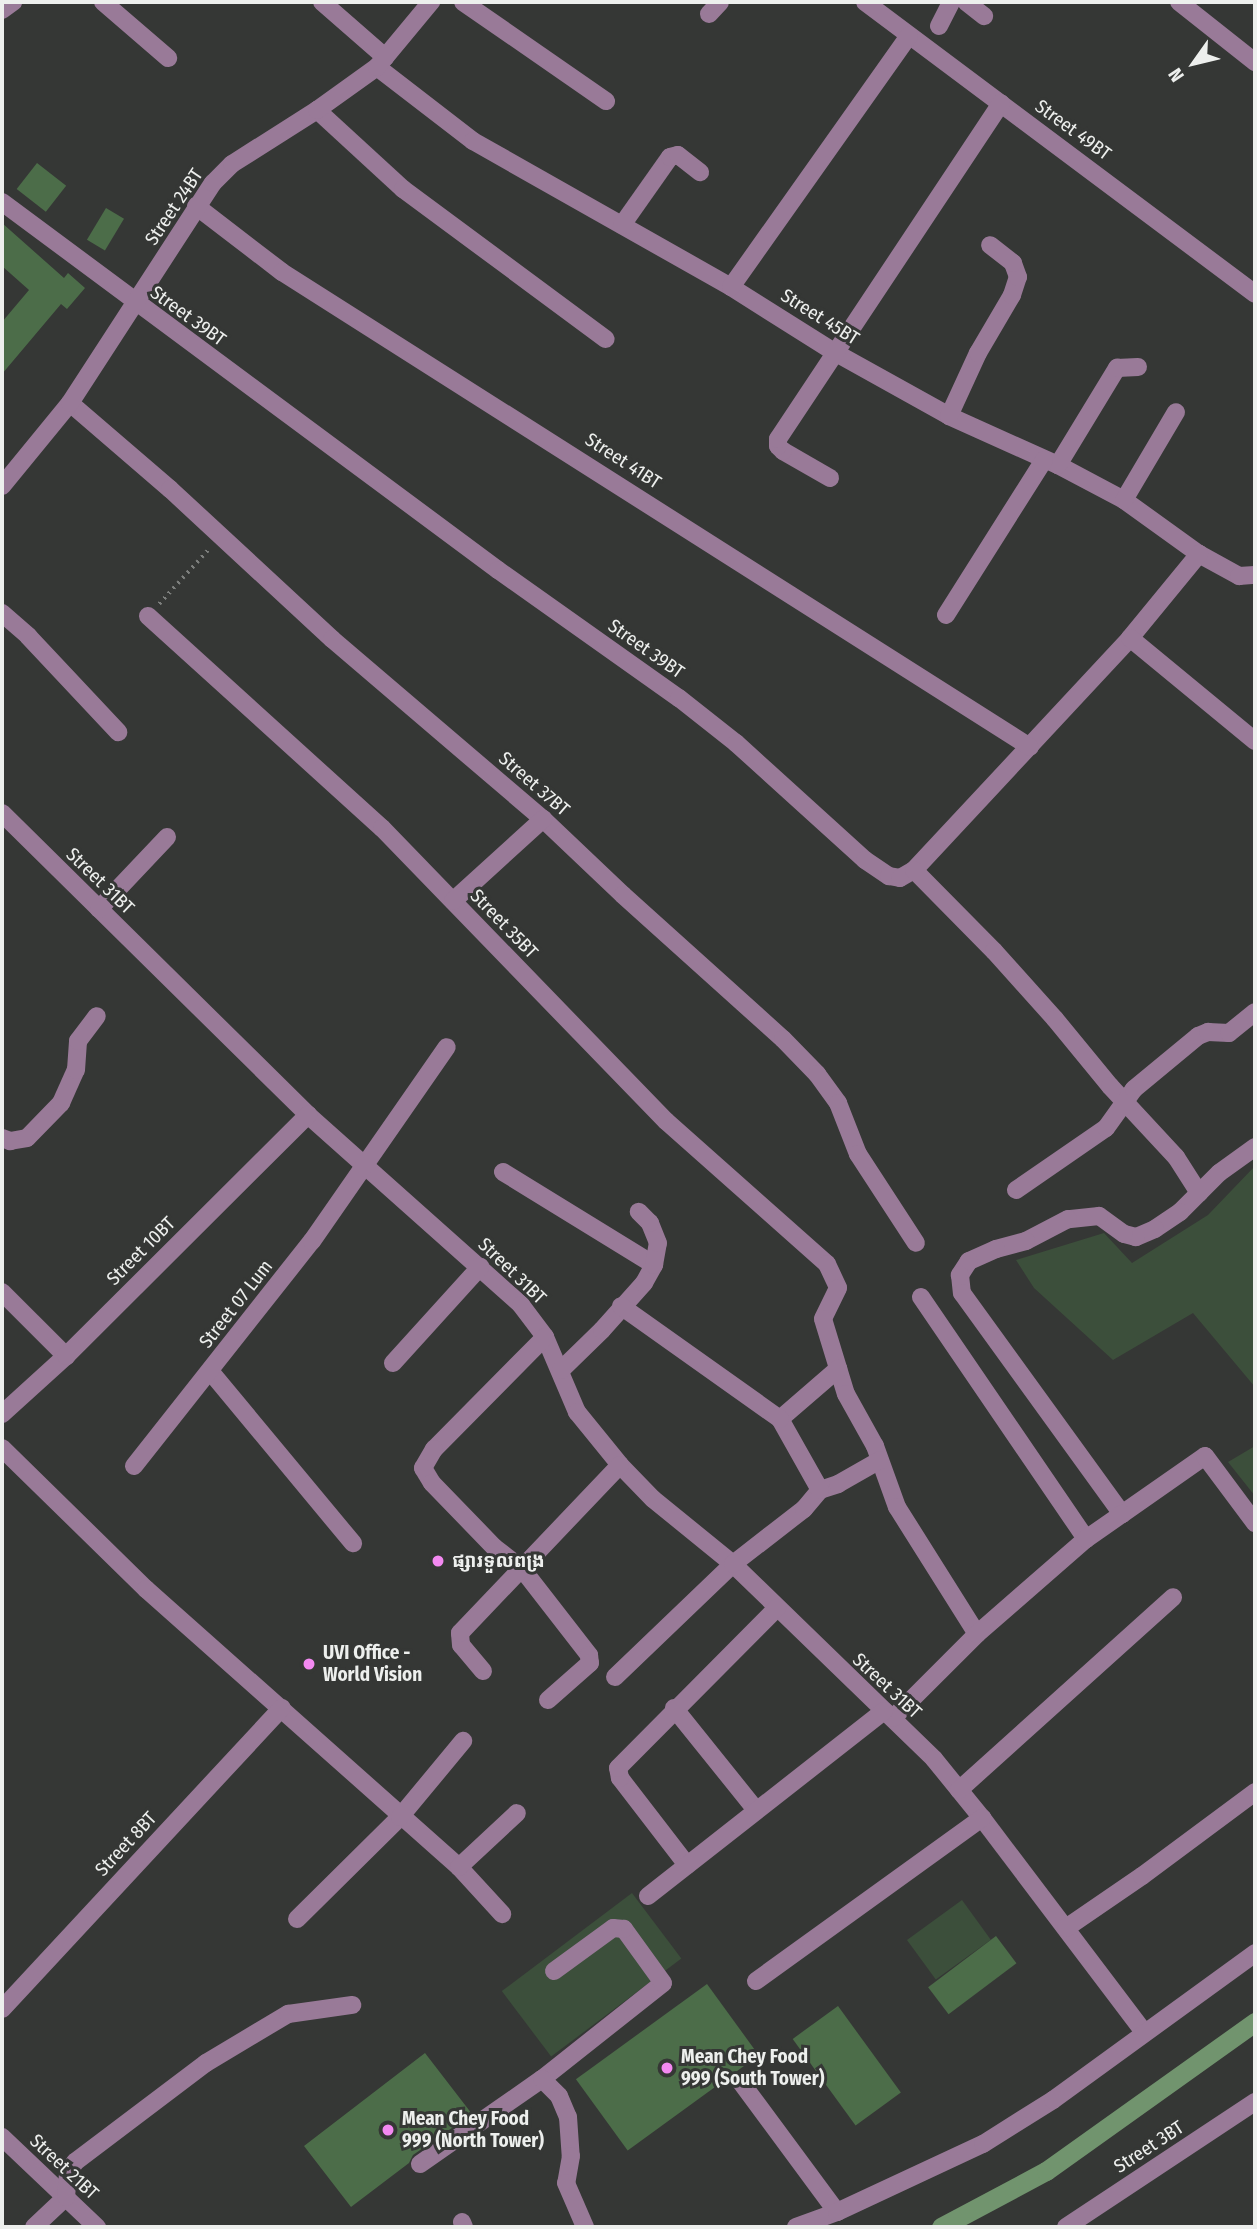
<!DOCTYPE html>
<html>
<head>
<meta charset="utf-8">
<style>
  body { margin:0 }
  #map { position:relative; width:1257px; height:2229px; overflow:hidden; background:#353735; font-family:"Fira Sans Condensed","Noto Sans Khmer",sans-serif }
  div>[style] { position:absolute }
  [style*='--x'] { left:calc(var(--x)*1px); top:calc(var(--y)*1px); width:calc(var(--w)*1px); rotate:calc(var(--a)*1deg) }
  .green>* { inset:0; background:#3c4f3b; transform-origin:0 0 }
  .canal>* { height:19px; margin:-9.5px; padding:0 9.5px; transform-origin:9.5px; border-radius:9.5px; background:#71946e }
  .building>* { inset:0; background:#4c6d49; transform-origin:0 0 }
  .path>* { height:3.5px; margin-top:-1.75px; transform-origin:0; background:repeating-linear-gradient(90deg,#7d7f7d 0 2px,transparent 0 7px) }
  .minor>* { height:18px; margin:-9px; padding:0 9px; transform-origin:9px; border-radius:9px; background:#997a98 }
  .dots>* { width:19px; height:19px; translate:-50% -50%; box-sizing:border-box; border:4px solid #353735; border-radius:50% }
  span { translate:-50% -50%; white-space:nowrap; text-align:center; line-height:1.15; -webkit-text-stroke:6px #353735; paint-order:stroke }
  .street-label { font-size:19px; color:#edefed }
  .poi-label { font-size:19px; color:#edefed; font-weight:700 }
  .left { translate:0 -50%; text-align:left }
  .frame { position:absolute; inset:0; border:4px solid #edefed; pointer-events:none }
  .north { position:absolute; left:1159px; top:28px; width:70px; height:70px; -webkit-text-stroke:5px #353735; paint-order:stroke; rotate:236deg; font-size:19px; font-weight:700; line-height:28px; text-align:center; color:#edefed }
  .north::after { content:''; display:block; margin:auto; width:24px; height:32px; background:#edefed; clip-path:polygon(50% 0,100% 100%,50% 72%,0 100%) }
</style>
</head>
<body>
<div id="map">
  <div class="green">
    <i style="clip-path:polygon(1255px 1166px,1255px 1387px,1193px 1313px,1113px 1360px,1034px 1288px,1016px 1260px,1104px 1233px,1132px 1263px,1208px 1215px)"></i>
    <i style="clip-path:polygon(1255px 1446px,1255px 1496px,1228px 1462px)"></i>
    <i style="left:632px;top:1893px;width:82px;height:163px;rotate:53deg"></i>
    <i style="left:962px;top:1900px;width:49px;height:68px;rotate:54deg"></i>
  </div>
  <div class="canal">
    <i style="--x:941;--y:2227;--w:119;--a:-28.1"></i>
    <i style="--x:1046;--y:2171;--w:257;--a:-35.5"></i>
  </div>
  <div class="building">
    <i style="left:37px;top:163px;width:37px;height:33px;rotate:38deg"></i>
    <i style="left:106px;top:208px;width:21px;height:37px;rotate:31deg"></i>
    <i style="clip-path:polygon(2px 223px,64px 278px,68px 273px,85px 288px,67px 309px,61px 304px,2px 374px,2px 322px,29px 290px,2px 266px)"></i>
    <i style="left:996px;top:1936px;width:34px;height:85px;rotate:53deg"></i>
    <i style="left:707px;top:1984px;width:88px;height:162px;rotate:54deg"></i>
    <i style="left:838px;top:2006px;width:107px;height:56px;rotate:54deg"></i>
    <i style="clip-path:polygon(425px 2053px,472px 2114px,413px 2155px,409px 2163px,351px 2207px,304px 2146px)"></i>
  </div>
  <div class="path">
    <i style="--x:159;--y:604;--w:76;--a:-47.7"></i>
  </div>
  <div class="minor">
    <i style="--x:103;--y:2;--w:86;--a:40.7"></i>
    <i style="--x:322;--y:2;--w:84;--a:41.1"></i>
    <i style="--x:463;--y:2;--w:174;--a:34.7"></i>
    <i style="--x:865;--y:2;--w:487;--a:36.8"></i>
    <i style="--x:966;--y:2;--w:23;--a:38"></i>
    <i style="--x:1179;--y:2;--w:97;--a:38.3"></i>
    <i style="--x:2;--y:10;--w:14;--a:-36"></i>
    <i style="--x:709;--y:14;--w:16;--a:-47"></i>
    <i style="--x:939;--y:26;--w:27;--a:-63"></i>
    <i style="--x:377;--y:67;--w:121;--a:37.6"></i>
    <i style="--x:473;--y:141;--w:296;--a:29.5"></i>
    <i style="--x:731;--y:287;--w:124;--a:32.2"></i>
    <i style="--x:836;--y:353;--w:129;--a:29.1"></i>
    <i style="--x:949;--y:416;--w:120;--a:24.2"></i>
    <i style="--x:1058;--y:465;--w:75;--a:27.9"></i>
    <i style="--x:1124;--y:500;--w:92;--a:35.8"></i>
    <i style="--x:1199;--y:554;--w:46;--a:28.8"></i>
    <i style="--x:1239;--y:576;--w:16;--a:-4"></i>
    <i style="--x:317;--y:110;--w:117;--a:42.6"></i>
    <i style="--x:403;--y:189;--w:252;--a:36.5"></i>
    <i style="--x:2;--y:202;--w:618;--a:36.57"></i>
    <i style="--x:498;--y:570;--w:222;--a:35.3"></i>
    <i style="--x:679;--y:698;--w:73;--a:38.3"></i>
    <i style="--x:736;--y:743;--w:174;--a:42.2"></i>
    <i style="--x:865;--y:860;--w:29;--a:34"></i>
    <i style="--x:889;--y:876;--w:11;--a:10"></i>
    <i style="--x:900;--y:878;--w:16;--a:-30"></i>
    <i style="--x:914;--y:870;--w:317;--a:-47"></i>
    <i style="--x:1130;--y:638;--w:109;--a:-50.6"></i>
    <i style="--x:196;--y:206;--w:108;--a:37.5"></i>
    <i style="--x:282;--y:272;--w:886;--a:32.42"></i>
    <i style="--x:622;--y:225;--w:83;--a:-54.8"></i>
    <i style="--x:670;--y:157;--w:8;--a:-14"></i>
    <i style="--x:678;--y:155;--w:28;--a:38"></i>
    <i style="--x:731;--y:287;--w:308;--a:-54.7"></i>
    <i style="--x:70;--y:403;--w:132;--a:40.7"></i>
    <i style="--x:170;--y:489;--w:221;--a:42.8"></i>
    <i style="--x:332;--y:639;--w:277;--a:40.5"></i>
    <i style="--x:543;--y:819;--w:110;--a:43.5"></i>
    <i style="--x:623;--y:895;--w:215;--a:42"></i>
    <i style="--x:783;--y:1039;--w:49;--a:45.8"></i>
    <i style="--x:817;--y:1074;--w:36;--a:54"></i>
    <i style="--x:838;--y:1103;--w:55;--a:68.6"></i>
    <i style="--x:858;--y:1154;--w:106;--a:56.9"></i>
    <i style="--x:949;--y:416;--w:69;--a:-65.3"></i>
    <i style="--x:978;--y:353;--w:67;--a:-59.6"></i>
    <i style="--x:1012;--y:295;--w:19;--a:-72"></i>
    <i style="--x:1018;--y:277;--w:15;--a:-110"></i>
    <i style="--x:1013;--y:263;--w:29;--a:-142"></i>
    <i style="--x:1058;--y:465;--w:114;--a:-58.7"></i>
    <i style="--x:1117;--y:368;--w:21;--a:-3"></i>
    <i style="--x:830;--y:478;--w:54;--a:-150.1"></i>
    <i style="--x:783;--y:451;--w:7;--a:-135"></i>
    <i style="--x:778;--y:446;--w:7;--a:-90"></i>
    <i style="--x:778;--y:439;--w:403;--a:-56.4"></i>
    <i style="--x:2;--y:486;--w:107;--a:-50.7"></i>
    <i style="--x:70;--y:403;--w:262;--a:-57"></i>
    <i style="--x:213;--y:183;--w:27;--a:-45"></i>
    <i style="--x:232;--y:164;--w:101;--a:-32.4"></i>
    <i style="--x:317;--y:110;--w:74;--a:-35.6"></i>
    <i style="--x:377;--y:67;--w:85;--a:-50.3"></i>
    <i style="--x:1124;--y:500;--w:102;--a:-59.4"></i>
    <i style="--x:2;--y:613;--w:35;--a:41"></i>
    <i style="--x:28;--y:636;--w:132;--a:46.8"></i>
    <i style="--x:946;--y:615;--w:183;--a:-57.7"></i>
    <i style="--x:148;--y:616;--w:316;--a:42.2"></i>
    <i style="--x:382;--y:828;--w:408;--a:45.9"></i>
    <i style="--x:666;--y:1121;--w:215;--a:41.6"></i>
    <i style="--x:827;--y:1264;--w:26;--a:65"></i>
    <i style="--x:838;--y:1288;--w:34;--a:116"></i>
    <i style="--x:823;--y:1319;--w:78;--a:73"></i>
    <i style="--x:846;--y:1394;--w:60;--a:60.9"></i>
    <i style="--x:875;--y:1446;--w:65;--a:70.2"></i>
    <i style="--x:897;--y:1507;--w:150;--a:57.8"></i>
    <i style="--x:1130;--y:638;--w:162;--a:39.5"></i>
    <i style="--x:2;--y:813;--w:430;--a:44.6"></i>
    <i style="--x:308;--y:1115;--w:285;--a:41.7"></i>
    <i style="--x:521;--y:1305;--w:40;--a:53"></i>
    <i style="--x:545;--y:1337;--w:82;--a:66.9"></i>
    <i style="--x:577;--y:1412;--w:68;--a:50.9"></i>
    <i style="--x:620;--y:1465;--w:47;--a:45.9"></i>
    <i style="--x:653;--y:1499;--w:103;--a:39.1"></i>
    <i style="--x:733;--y:1564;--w:280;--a:44.1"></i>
    <i style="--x:934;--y:1759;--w:76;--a:50.9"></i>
    <i style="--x:982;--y:1818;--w:268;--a:52.9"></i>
    <i style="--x:914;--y:870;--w:114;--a:45.4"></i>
    <i style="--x:994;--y:951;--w:91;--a:48.1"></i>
    <i style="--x:1055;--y:1019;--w:87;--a:50.6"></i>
    <i style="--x:1110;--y:1086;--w:97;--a:47.1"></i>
    <i style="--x:1176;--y:1157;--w:43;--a:57.4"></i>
    <i style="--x:453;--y:901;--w:122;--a:-42.3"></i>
    <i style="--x:99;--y:909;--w:99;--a:-46.6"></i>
    <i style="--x:2;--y:1138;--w:9;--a:21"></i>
    <i style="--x:10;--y:1141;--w:17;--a:-10"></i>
    <i style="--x:27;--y:1138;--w:49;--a:-45.8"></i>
    <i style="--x:61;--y:1103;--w:36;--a:-66"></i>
    <i style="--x:76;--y:1070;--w:29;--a:-86"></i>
    <i style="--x:78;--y:1041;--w:31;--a:-53"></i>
    <i style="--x:1255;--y:1147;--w:44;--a:144.2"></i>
    <i style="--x:1219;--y:1173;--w:55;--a:135"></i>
    <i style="--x:1180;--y:1212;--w:30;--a:146"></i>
    <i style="--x:1155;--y:1229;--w:21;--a:157"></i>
    <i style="--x:1136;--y:1237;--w:12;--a:-166"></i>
    <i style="--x:1124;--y:1234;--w:31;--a:-144"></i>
    <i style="--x:1099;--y:1216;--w:31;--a:174"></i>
    <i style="--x:1068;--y:1219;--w:47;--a:152.4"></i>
    <i style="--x:1026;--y:1241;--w:31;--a:165"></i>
    <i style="--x:996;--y:1249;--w:30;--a:156"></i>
    <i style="--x:969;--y:1261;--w:17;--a:123"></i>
    <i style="--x:960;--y:1275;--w:18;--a:84"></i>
    <i style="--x:962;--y:1293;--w:273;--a:54.1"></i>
    <i style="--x:1122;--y:1514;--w:101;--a:-34.9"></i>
    <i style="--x:1205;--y:1456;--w:84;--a:53.3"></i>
    <i style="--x:503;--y:1172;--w:177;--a:31.6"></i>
    <i style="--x:1016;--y:1190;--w:109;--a:-34.6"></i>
    <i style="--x:1106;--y:1128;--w:48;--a:-54.3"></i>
    <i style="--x:1134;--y:1089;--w:83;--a:-39.6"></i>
    <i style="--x:1198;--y:1036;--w:11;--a:-22"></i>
    <i style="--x:1208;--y:1032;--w:21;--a:3"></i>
    <i style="--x:1229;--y:1033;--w:33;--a:-39"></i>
    <i style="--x:2;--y:1292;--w:91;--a:45"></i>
    <i style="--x:921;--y:1297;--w:293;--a:55.7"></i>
    <i style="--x:545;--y:1337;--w:158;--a:134.7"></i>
    <i style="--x:434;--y:1449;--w:22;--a:120"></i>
    <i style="--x:423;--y:1468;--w:17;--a:59"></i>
    <i style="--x:432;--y:1483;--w:89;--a:45.9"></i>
    <i style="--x:494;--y:1547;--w:37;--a:38"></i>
    <i style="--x:523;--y:1570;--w:108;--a:52.2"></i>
    <i style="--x:589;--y:1655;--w:8;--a:83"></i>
    <i style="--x:590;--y:1663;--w:56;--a:138.6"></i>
    <i style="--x:393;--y:1363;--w:130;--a:-47.8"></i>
    <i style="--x:561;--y:1370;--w:57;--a:-44.3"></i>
    <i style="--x:602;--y:1330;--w:63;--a:-48.2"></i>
    <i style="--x:644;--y:1283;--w:21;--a:-61"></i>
    <i style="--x:654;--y:1265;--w:22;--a:-80"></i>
    <i style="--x:658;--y:1243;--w:22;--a:-112"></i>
    <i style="--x:650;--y:1223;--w:16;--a:-135"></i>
    <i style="--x:210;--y:1371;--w:224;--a:50.3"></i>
    <i style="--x:2;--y:1414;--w:86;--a:-42.2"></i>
    <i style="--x:66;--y:1356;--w:342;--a:-44.9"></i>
    <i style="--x:780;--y:1419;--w:77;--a:-40.8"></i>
    <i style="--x:2;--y:1448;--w:202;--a:44.4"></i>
    <i style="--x:146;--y:1589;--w:419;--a:41.6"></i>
    <i style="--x:459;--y:1867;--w:64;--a:47.5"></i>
    <i style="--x:134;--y:1466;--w:287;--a:-51.7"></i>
    <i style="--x:312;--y:1241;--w:236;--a:-55.2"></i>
    <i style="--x:820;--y:1490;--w:19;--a:-18"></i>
    <i style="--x:838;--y:1484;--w:48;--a:-29.7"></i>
    <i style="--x:483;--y:1671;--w:34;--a:-130"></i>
    <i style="--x:461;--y:1645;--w:12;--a:-95"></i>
    <i style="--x:460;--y:1633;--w:232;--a:-46.4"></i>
    <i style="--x:615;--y:1677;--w:163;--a:-43.8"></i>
    <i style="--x:733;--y:1564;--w:90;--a:-37.8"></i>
    <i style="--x:804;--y:1509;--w:25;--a:-50"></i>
    <i style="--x:820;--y:1490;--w:81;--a:-119.4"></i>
    <i style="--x:780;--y:1419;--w:195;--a:-144.6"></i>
    <i style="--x:674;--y:1708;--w:131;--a:51.2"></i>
    <i style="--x:893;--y:1718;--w:119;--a:-45"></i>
    <i style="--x:977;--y:1634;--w:145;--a:-41.1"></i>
    <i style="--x:1086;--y:1539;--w:44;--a:-34.8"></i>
    <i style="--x:959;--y:1790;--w:288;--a:-42"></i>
    <i style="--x:687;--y:1865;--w:110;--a:-127.6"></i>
    <i style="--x:620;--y:1778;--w:10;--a:-101"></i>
    <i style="--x:618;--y:1768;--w:226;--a:-45.2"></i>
    <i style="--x:459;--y:1867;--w:79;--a:-43"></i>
    <i style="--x:648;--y:1896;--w:300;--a:-38.1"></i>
    <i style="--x:297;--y:1919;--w:145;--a:-44.7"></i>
    <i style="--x:400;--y:1817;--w:99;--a:-50.3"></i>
    <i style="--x:1066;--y:1928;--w:92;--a:-34.4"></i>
    <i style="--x:1142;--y:1876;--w:141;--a:-36.6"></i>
    <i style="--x:756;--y:1981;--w:279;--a:-35.8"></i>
    <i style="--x:2;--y:2009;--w:411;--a:-47.1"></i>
    <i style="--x:542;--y:2079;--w:154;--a:-38.4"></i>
    <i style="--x:663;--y:1983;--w:67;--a:-125.8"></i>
    <i style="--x:624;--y:1929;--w:11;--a:-175"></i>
    <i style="--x:613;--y:1928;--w:73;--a:143.9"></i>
    <i style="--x:740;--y:2081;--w:163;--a:53.5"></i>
    <i style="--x:2;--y:2137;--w:131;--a:43.5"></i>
    <i style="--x:420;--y:2164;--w:149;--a:-34.9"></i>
    <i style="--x:542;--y:2079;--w:24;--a:45"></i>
    <i style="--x:559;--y:2096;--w:23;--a:67"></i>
    <i style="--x:568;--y:2117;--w:39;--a:86"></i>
    <i style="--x:571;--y:2156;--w:27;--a:100"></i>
    <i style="--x:566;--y:2183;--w:48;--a:66.6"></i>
    <i style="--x:462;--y:2222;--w:5;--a:68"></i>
    <i style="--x:34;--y:2227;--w:44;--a:-43.2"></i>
    <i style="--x:66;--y:2197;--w:23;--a:-85"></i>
    <i style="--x:68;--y:2174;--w:14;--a:-60"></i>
    <i style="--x:75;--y:2162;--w:164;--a:-37.1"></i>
    <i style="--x:206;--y:2063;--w:96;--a:-30.9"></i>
    <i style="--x:288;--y:2014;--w:65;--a:-8"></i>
    <i style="--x:796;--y:2227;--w:44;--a:-20.1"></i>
    <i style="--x:837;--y:2212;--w:161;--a:-25"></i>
    <i style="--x:983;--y:2144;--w:83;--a:-32.2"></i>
    <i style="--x:1053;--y:2100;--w:250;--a:-36"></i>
    <i style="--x:1066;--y:2227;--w:227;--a:-33.5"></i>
  </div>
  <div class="dots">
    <i style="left:438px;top:1561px;background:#f389f1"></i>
    <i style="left:309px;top:1664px;background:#f389f1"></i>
    <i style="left:667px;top:2068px;background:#f389f1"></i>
    <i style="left:388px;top:2130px;background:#f389f1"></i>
  </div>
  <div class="street-label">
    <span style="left:1073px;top:130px;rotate:36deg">Street 49BT</span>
    <span style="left:174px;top:207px;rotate:-56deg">Street 24BT</span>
    <span style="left:188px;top:316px;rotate:36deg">Street 39BT</span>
    <span style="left:820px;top:317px;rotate:32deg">Street 45BT</span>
    <span style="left:623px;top:461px;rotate:33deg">Street 41BT</span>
    <span style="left:646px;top:649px;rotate:35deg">Street 39BT</span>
    <span style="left:534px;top:784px;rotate:41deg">Street 37BT</span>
    <span style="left:100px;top:881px;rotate:44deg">Street 31BT</span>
    <span style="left:504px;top:924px;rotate:46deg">Street 35BT</span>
    <span style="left:141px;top:1251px;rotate:-45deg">Street 10BT</span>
    <span style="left:512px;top:1271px;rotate:44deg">Street 31BT</span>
    <span style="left:236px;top:1304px;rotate:-52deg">Street 07 Lum</span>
    <span style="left:887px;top:1686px;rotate:43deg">Street 31BT</span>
    <span style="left:126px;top:1844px;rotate:-47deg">Street 8BT</span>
    <span style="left:1149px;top:2147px;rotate:-33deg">Street 3BT</span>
    <span style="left:64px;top:2167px;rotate:43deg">Street 21BT</span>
  </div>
  <div class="poi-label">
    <span class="left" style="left:452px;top:1561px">ផ្សារទួលពង្រ</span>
    <span class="left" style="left:323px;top:1664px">UVI Office -<br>World Vision</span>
    <span class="left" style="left:681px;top:2068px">Mean Chey Food<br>999 (South Tower)</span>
    <span class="left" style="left:402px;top:2130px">Mean Chey Food<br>999 (North Tower)</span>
  </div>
  <div class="frame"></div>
  <div class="north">N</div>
</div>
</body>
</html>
